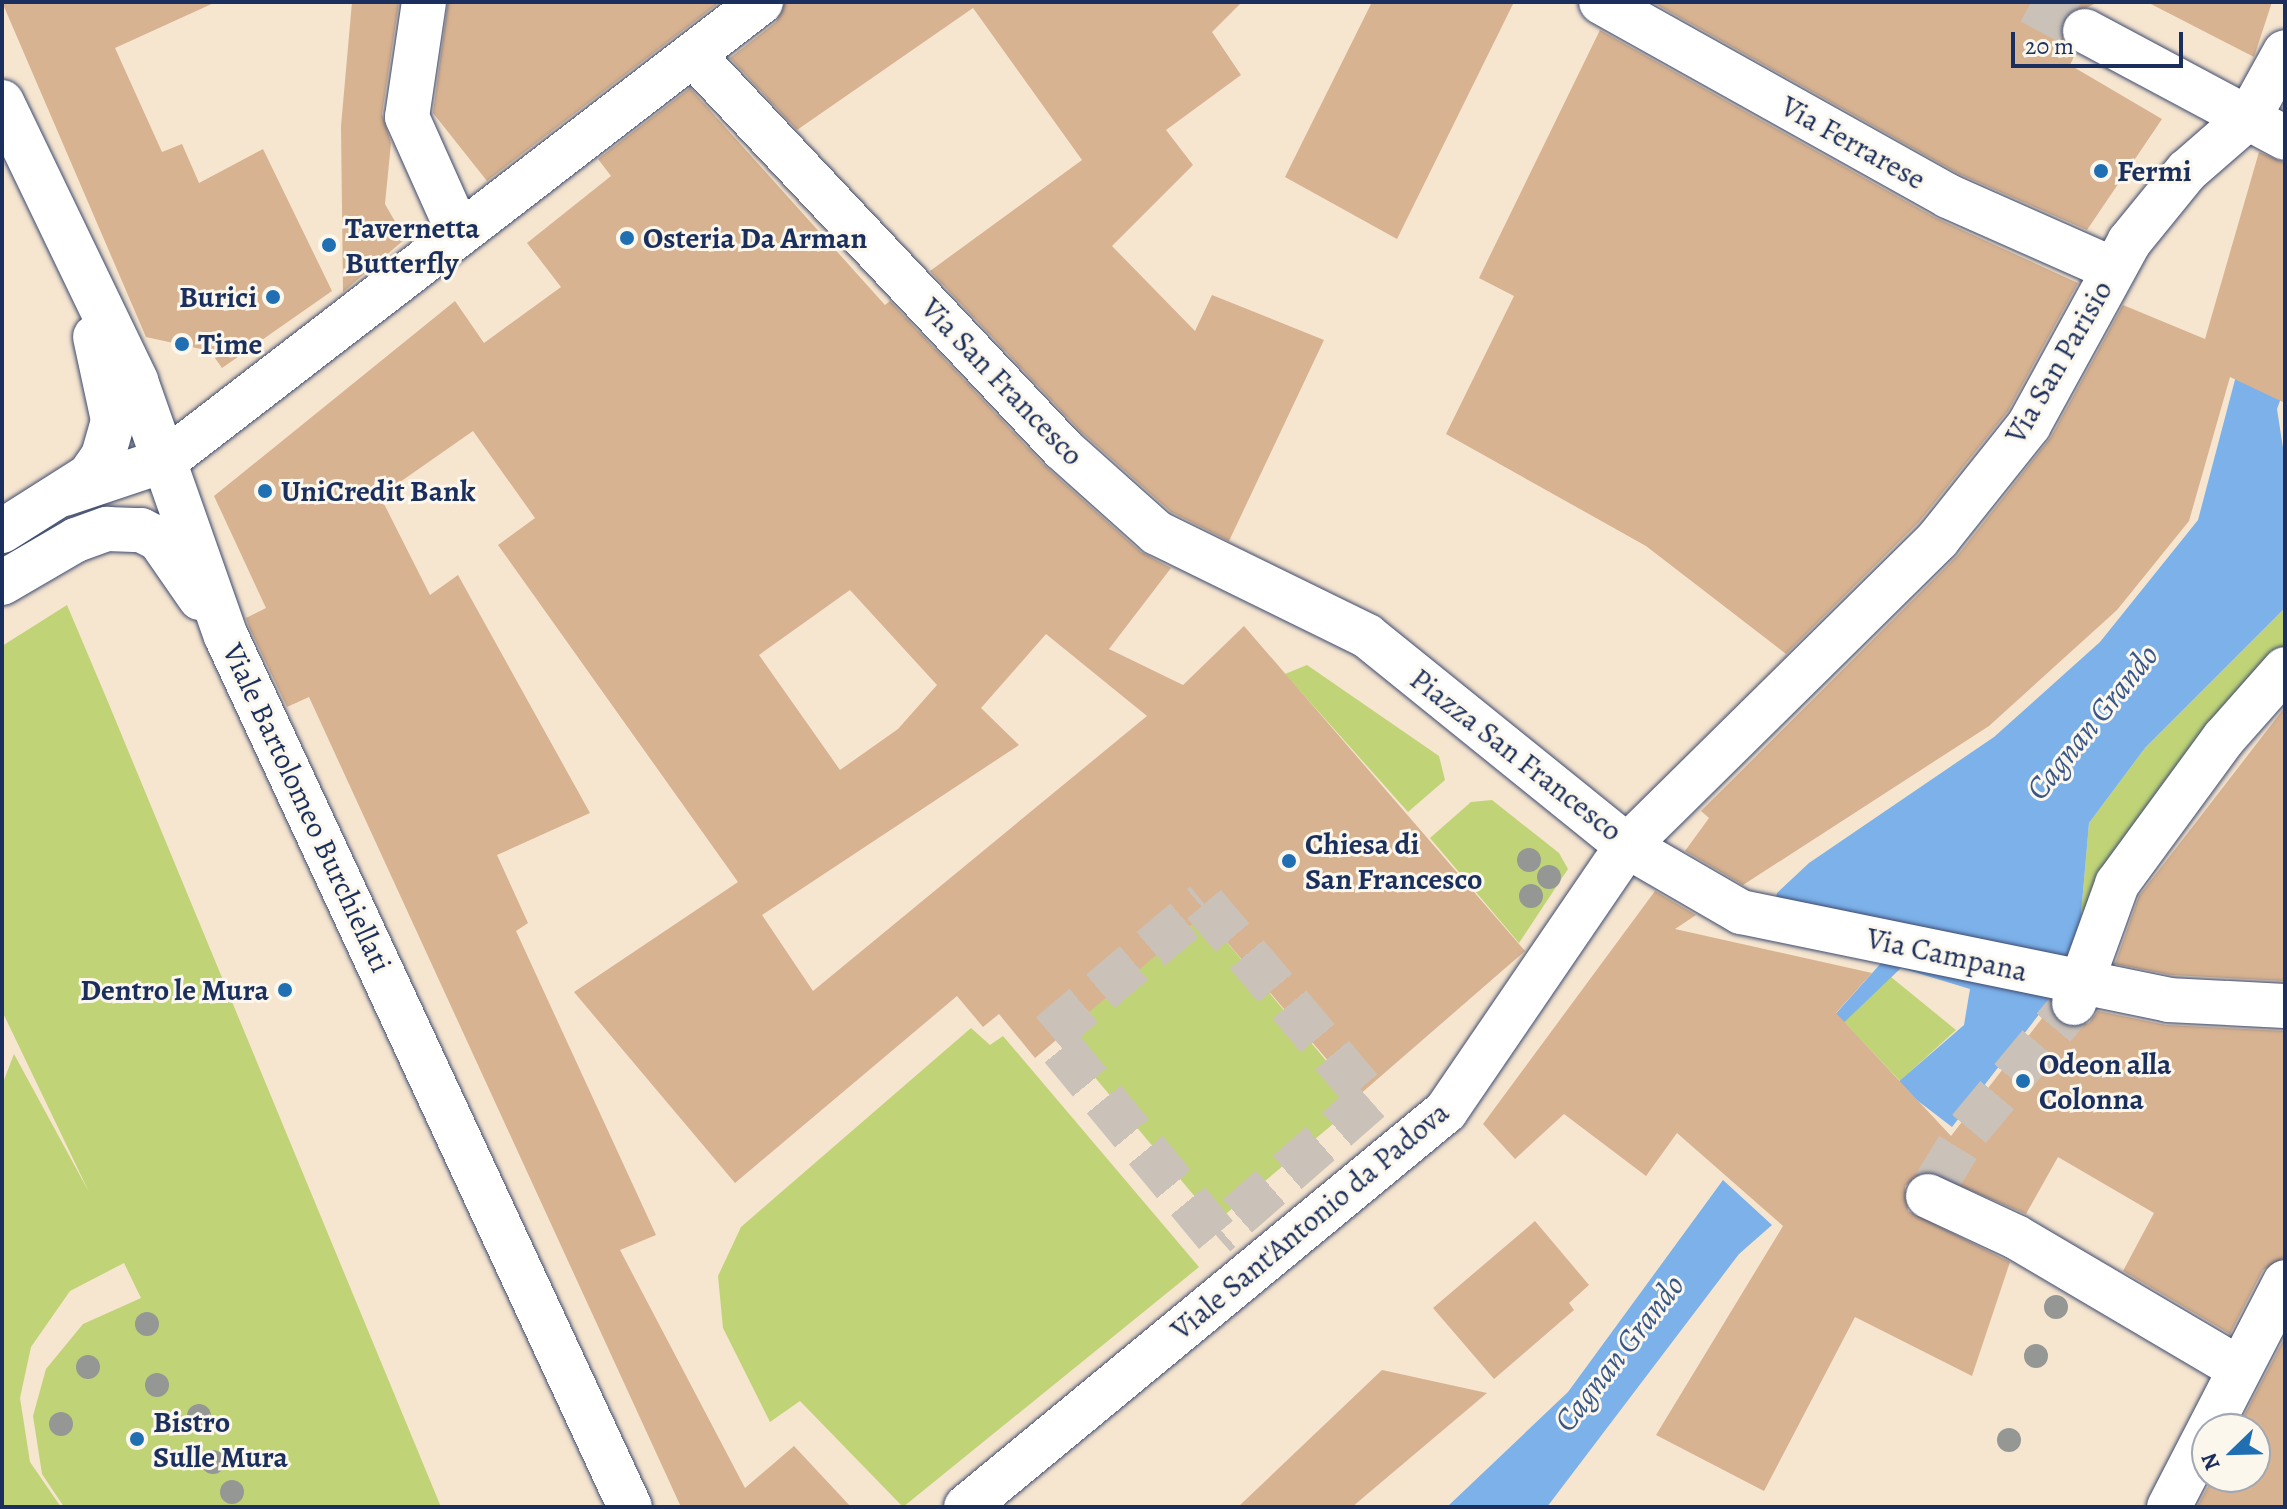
<!DOCTYPE html>
<html>
<head>
<meta charset="utf-8">
<style>
  body { margin:0 }
  #map { position:relative; width:2287px; height:1509px; overflow:hidden; background:#f6e5cf; font-family:Alegreya,serif }
  div>[style] { position:absolute }
  [style*='--x'] { left:calc(var(--x)*1px); top:calc(var(--y)*1px); width:calc(var(--w)*1px); rotate:calc(var(--a)*1deg) }
  .green>* { inset:0; background:#c0d477; transform-origin:0 0 }
  .water>* { inset:0; background:#7cb1ea }
  .building>* { inset:0; background:#d8b391 }
  .pedestrian-tunnel>* { height:44px; margin-top:-22px; transform-origin:0; background:repeating-linear-gradient(90deg,#cac1b8 0 44px,transparent 0 66px) }
  .roads { filter:drop-shadow(0 0 2px #3c4a6f) drop-shadow(0 0 2px #3c4a6f) }
  .pedestrian>* { height:44px; margin:-22px; padding:0 22px; transform-origin:22px; border-radius:22px; background:#fff }
  .minor>* { height:44px; margin:-22px; padding:0 22px; transform-origin:22px; border-radius:22px; background:#fff }
  .trees>* { width:24px; height:24px; margin:-12px; border-radius:50%; background:#949794 }
  .dots>* { width:22px; height:22px; translate:-50% -50%; box-sizing:border-box; border:4px solid #fbf7ec; border-radius:50% }
  span { translate:-50% -50%; white-space:nowrap; text-align:center; line-height:1.15; -webkit-text-stroke:6px #fbf7ec; paint-order:stroke }
  .street-label { font-size:30px; color:#1b2f5e }
  .poi-label { font-size:30px; color:#1b2f5e; font-weight:700 }
  .left { translate:0 -50%; text-align:left }
  .right { translate:-100% -50%; text-align:right }
  .water-label { font-size:32px; color:#385688; font-style:italic }
  .frame { position:absolute; inset:0; border:4px solid #1b2f5e; pointer-events:none }
  .north { position:absolute; left:2191px; top:1413px; width:80px; height:80px; box-sizing:border-box; background:#fbf7ec; border:2px solid #a1a7b3; border-radius:50%; rotate:247deg; font-size:22px; font-weight:700; line-height:32px; text-align:center; color:#1b2f5e }
  .north::after { content:''; display:block; margin:auto; width:28px; height:36px; background:#1f6fb2; clip-path:polygon(50% 0,100% 100%,50% 72%,0 100%) }
  .scale { position:absolute; left:2011px; top:32px; width:172px; height:36px; box-sizing:border-box; border:4px solid #1b2f5e; border-top:0; padding-left:10px; font-size:24px; line-height:28px; white-space:nowrap; color:#1b2f5e; -webkit-text-stroke:6px #fbf7ec; paint-order:stroke }
</style>
</head>
<body>
<div id="map">
  <div class="green">
    <i style="clip-path:polygon(67px 605px,108px 702px,441px 1507px,64px 1507px,42px 1474px,33px 1416px,46px 1369px,83px 1324px,141px 1298px,124px 1263px,70px 1291px,31px 1347px,20px 1398px,30px 1462px,61px 1507px,5px 1507px,2px 1500px,2px 1085px,14px 1054px,89px 1192px,2px 1011px,2px 646px)"></i>
    <i style="clip-path:polygon(2285px 608px,2285px 644px,2249px 684px,2078px 949px,2089px 823px,2145px 748px)"></i>
    <i style="clip-path:polygon(1307px 665px,1439px 756px,1445px 780px,1408px 812px,1285px 674px)"></i>
    <i style="clip-path:polygon(1492px 800px,1559px 853px,1568px 869px,1519px 943px,1430px 838px,1471px 802px)"></i>
    <i style="left:1204px;top:915px;width:243px;height:188px;rotate:50deg"></i>
    <i style="clip-path:polygon(1891px 977px,1956px 1030px,1900px 1081px,1844px 1022px)"></i>
    <i style="clip-path:polygon(971px 1028px,990px 1045px,1003px 1036px,1199px 1267px,903px 1507px,800px 1401px,770px 1422px,723px 1328px,718px 1276px,741px 1227px)"></i>
  </div>
  <div class="water">
    <i style="clip-path:polygon(2241px 357px,2285px 387px,2277px 409px,2285px 461px,2285px 608px,2145px 748px,2089px 823px,2078px 949px,2054px 995px,1952px 1127px,1896px 1084px,1964px 1025px,1970px 989px,1901px 968px,1832px 1034px,1824px 1027px,1882px 962px,1770px 935px,1777px 893px,1809px 863px,1994px 737px,2100px 642px,2198px 520px)"></i>
    <i style="clip-path:polygon(1723px 1180px,1772px 1225px,1739px 1254px,1547px 1507px,1447px 1507px,1568px 1392px)"></i>
  </div>
  <div class="building">
    <i style="clip-path:polygon(2px 2px,216px 2px,115px 48px,162px 152px,182px 144px,199px 183px,263px 149px,332px 291px,222px 368px,210px 351px,146px 337px)"></i>
    <i style="clip-path:polygon(352px 2px,399px 2px,382px 114px,391px 143px,385px 204px,405px 239px,343px 292px,341px 126px)"></i>
    <i style="clip-path:polygon(448px 2px,720px 2px,487px 181px,433px 113px)"></i>
    <i style="clip-path:polygon(785px 2px,1242px 2px,1212px 32px,1241px 75px,1166px 130px,1193px 165px,1112px 246px,1195px 331px,1212px 295px,1324px 340px,1229px 541px,1171px 512px,1080px 431px,930px 271px,1082px 160px,973px 8px,797px 130px,730px 58px,776px 22px)"></i>
    <i style="clip-path:polygon(1372px 2px,1514px 2px,1397px 239px,1285px 177px)"></i>
    <i style="clip-path:polygon(1652px 2px,2098px 2px,2063px 20px,2063px 43px,2075px 54px,2070px 65px,2162px 119px,2087px 230px,1959px 174px)"></i>
    <i style="clip-path:polygon(2147px 2px,2272px 2px,2254px 57px)"></i>
    <i style="clip-path:polygon(1600px 30px,1936px 218px,2078px 283px,2008px 411px,1919px 522px,1786px 654px,1646px 546px,1446px 434px,1514px 296px,1479px 278px)"></i>
    <i style="clip-path:polygon(evenodd,690px 88px,885px 305px,890px 301px,1045px 466px,1141px 552px,1171px 568px,1109px 649px,1183px 685px,1244px 626px,1525px 951px,1358px 1096px,1204px 915px,1035px 1058px,999px 1014px,983px 1027px,957px 996px,735px 1183px,574px 992px,738px 882px,498px 545px,535px 518px,473px 431px,380px 496px,430px 595px,458px 575px,590px 813px,497px 855px,528px 923px,516px 931px,656px 1235px,620px 1250px,745px 1488px,794px 1446px,851px 1507px,681px 1507px,309px 697px,287px 707px,249px 627px,246px 618px,266px 608px,214px 496px,455px 301px,484px 343px,561px 287px,527px 243px,611px 176px,598px 159px,690px 88px,850px 590px,937px 685px,898px 729px,840px 770px,759px 655px,850px 590px,690px 88px,1046px 634px,1147px 716px,813px 991px,762px 915px,1019px 745px,981px 708px,1046px 634px)"></i>
    <i style="clip-path:polygon(2259px 152px,2285px 163px,2285px 403px,2230px 377px,2189px 521px,2117px 610px,1989px 726px,1743px 885px,1685px 851px,1709px 818px,1701px 811px,1958px 555px,2051px 437px,2123px 305px,2205px 339px)"></i>
    <i style="clip-path:polygon(2285px 707px,2285px 981px,2171px 975px,2115px 964px,2139px 896px)"></i>
    <i style="clip-path:polygon(1655px 891px,1696px 915px,1675px 929px,1872px 973px,1836px 1013px,1951px 1136px,2050px 1008px,2066px 1027px,2089px 1023px,2098px 1011px,2166px 1025px,2285px 1031px,2285px 1257px,2263px 1270px,2230px 1334px,2123px 1271px,2154px 1213px,2058px 1157px,2026px 1214px,1925px 1171px,1905px 1186px,1908px 1211px,2010px 1262px,1972px 1376px,1855px 1317px,1764px 1491px,1656px 1435px,1783px 1226px,1677px 1133px,1646px 1176px,1564px 1114px,1515px 1159px,1483px 1124px)"></i>
    <i style="clip-path:polygon(1535px 1221px,1589px 1285px,1569px 1303px,1574px 1310px,1494px 1379px,1433px 1308px)"></i>
    <i style="clip-path:polygon(2285px 1337px,2285px 1507px,2197px 1507px,2213px 1477px,2255px 1477px,2255px 1429px,2237px 1429px)"></i>
    <i style="clip-path:polygon(1382px 1370px,1487px 1393px,1352px 1507px,1238px 1507px)"></i>
  </div>
  <div class="pedestrian-tunnel">
    <i style="--x:2031;--y:2;--w:61;--a:28.2"></i>
    <i style="--x:1204;--y:904;--w:257;--a:49.7"></i>
    <i style="--x:1370;--y:1100;--w:205;--a:138.8"></i>
    <i style="--x:1216;--y:1235;--w:261;--a:-129.6"></i>
    <i style="--x:1050;--y:1034;--w:202;--a:-40.2"></i>
    <i style="--x:1935;--y:1185;--w:66;--a:-58.7"></i>
    <i style="--x:1969;--y:1129;--w:164;--a:-50.2"></i>
  </div>
  <div class="roads">
    <div class="pedestrian">
      <i style="--x:2085;--y:31;--w:227;--a:28.1"></i>
      <i style="--x:2074;--y:1003;--w:127;--a:-70.1"></i>
      <i style="--x:2117;--y:884;--w:181;--a:-53.8"></i>
      <i style="--x:2224;--y:738;--w:92;--a:-48.5"></i>
    </div>
    <div class="minor">
      <i style="--x:424;--y:2;--w:116;--a:98.4"></i>
      <i style="--x:407;--y:117;--w:123;--a:65.9"></i>
      <i style="--x:1601;--y:2;--w:398;--a:29.2"></i>
      <i style="--x:1948;--y:196;--w:180;--a:23.9"></i>
      <i style="--x:693;--y:55;--w:540;--a:46.8"></i>
      <i style="--x:1063;--y:449;--w:126;--a:41.8"></i>
      <i style="--x:1157;--y:533;--w:234;--a:26.1"></i>
      <i style="--x:1367;--y:636;--w:334;--a:38.9"></i>
      <i style="--x:1627;--y:846;--w:132;--a:30.1"></i>
      <i style="--x:1741;--y:912;--w:436;--a:11.6"></i>
      <i style="--x:2168;--y:1000;--w:117;--a:2.9"></i>
      <i style="--x:2;--y:102;--w:310;--a:64.3"></i>
      <i style="--x:136;--y:381;--w:270;--a:70.6"></i>
      <i style="--x:226;--y:636;--w:960;--a:65.12"></i>
      <i style="--x:64;--y:494;--w:108;--a:-18.4"></i>
      <i style="--x:166;--y:460;--w:751;--a:-37.59"></i>
      <i style="--x:2;--y:531;--w:103;--a:-32.3"></i>
      <i style="--x:89;--y:476;--w:24;--a:-55"></i>
      <i style="--x:103;--y:456;--w:37;--a:-74"></i>
      <i style="--x:113;--y:420;--w:85;--a:-102.2"></i>
      <i style="--x:2;--y:583;--w:86;--a:-30.2"></i>
      <i style="--x:76;--y:540;--w:33;--a:-20"></i>
      <i style="--x:107;--y:529;--w:34;--a:2"></i>
      <i style="--x:141;--y:530;--w:20;--a:27"></i>
      <i style="--x:159;--y:539;--w:72;--a:55.2"></i>
      <i style="--x:1928;--y:1196;--w:97;--a:25"></i>
      <i style="--x:2016;--y:1237;--w:256;--a:30.5"></i>
      <i style="--x:966;--y:1507;--w:622;--a:-39.52"></i>
      <i style="--x:1446;--y:1111;--w:321;--a:-55.7"></i>
      <i style="--x:1627;--y:846;--w:437;--a:-44.6"></i>
      <i style="--x:1938;--y:539;--w:146;--a:-51.4"></i>
      <i style="--x:2029;--y:425;--w:209;--a:-61.3"></i>
      <i style="--x:2129;--y:242;--w:92;--a:-50.8"></i>
      <i style="--x:2187;--y:171;--w:82;--a:-41.1"></i>
      <i style="--x:2249;--y:117;--w:74;--a:-61"></i>
      <i style="--x:2169;--y:1507;--w:253;--a:-62.7"></i>
    </div>
  </div>
  <div class="trees">
    <i style="left:1529px;top:860px"></i>
    <i style="left:1549px;top:877px"></i>
    <i style="left:1531px;top:896px"></i>
    <i style="left:2056px;top:1307px"></i>
    <i style="left:147px;top:1324px"></i>
    <i style="left:2036px;top:1356px"></i>
    <i style="left:88px;top:1367px"></i>
    <i style="left:157px;top:1385px"></i>
    <i style="left:199px;top:1416px"></i>
    <i style="left:61px;top:1424px"></i>
    <i style="left:2009px;top:1440px"></i>
    <i style="left:213px;top:1462px"></i>
    <i style="left:232px;top:1492px"></i>
  </div>
  <div class="dots">
    <i style="left:2101px;top:171px;background:#1f6fb2"></i>
    <i style="left:627px;top:238px;background:#1f6fb2"></i>
    <i style="left:329px;top:245px;background:#1f6fb2"></i>
    <i style="left:273px;top:297px;background:#1f6fb2"></i>
    <i style="left:182px;top:344px;background:#1f6fb2"></i>
    <i style="left:265px;top:491px;background:#1f6fb2"></i>
    <i style="left:1289px;top:861px;background:#1f6fb2"></i>
    <i style="left:285px;top:990px;background:#1f6fb2"></i>
    <i style="left:2023px;top:1081px;background:#1f6fb2"></i>
    <i style="left:137px;top:1439px;background:#1f6fb2"></i>
  </div>
  <div class="street-label">
    <span style="left:1853px;top:143px;rotate:29deg">Via Ferrarese</span>
    <span style="left:2059px;top:362px;rotate:-60deg">Via San Parisio</span>
    <span style="left:1002px;top:382px;rotate:46deg">Via San Francesco</span>
    <span style="left:1516px;top:755px;rotate:38deg">Piazza San Francesco</span>
    <span style="left:307px;top:808px;rotate:65deg">Viale Bartolomeo Burchiellati</span>
    <span style="left:1947px;top:955px;rotate:12deg">Via Campana</span>
    <span style="left:1310px;top:1221px;rotate:-40deg">Viale Sant'Antonio da Padova</span>
  </div>
  <div class="poi-label">
    <span class="left" style="left:2117px;top:171px">Fermi</span>
    <span class="left" style="left:345px;top:245px">Tavernetta<br>Butterfly</span>
    <span class="left" style="left:643px;top:238px">Osteria Da Arman</span>
    <span class="right" style="left:257px;top:297px">Burici</span>
    <span class="left" style="left:198px;top:344px">Time</span>
    <span class="left" style="left:281px;top:491px">UniCredit Bank</span>
    <span class="left" style="left:1305px;top:861px">Chiesa di<br>San Francesco</span>
    <span class="right" style="left:269px;top:990px">Dentro le Mura</span>
    <span class="left" style="left:2039px;top:1081px">Odeon alla<br>Colonna</span>
    <span class="left" style="left:153px;top:1439px">Bistro<br>Sulle Mura</span>
  </div>
  <div class="water-label">
    <span style="left:2092px;top:722px;rotate:-51deg">Cagnan Grando</span>
    <span style="left:1619px;top:1353px;rotate:-52deg">Cagnan Grando</span>
  </div>
  <div class="frame"></div>
  <div class="north">N</div>
  <div class="scale">20 m</div>
</div>
</body>
</html>
